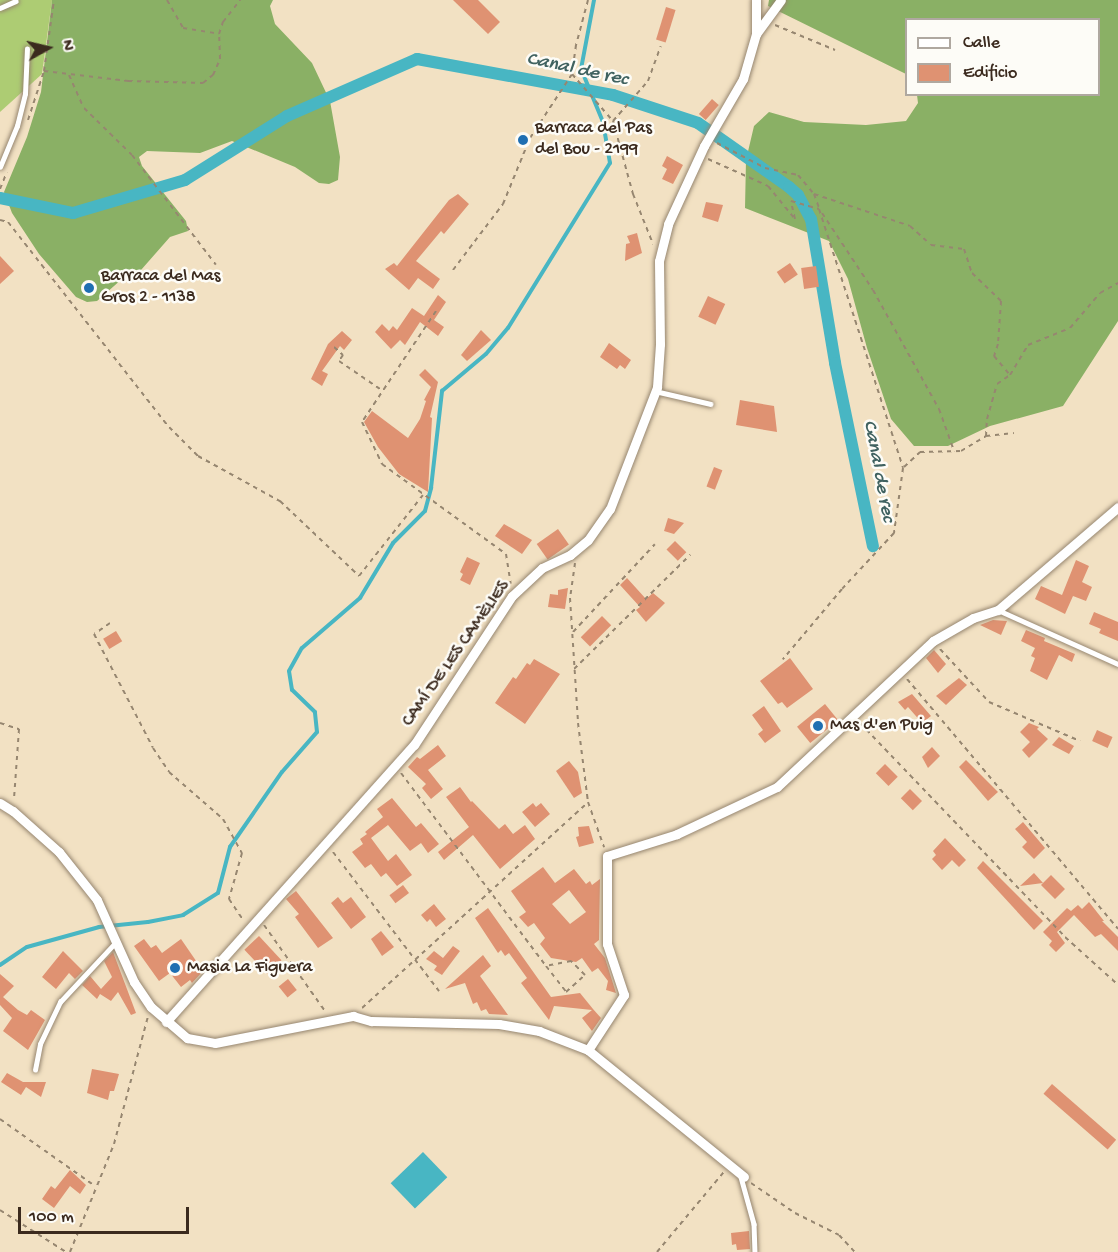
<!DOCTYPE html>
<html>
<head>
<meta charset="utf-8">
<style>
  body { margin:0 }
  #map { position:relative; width:1118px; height:1252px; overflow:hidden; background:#f2e1c3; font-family:"Gochi Hand",sans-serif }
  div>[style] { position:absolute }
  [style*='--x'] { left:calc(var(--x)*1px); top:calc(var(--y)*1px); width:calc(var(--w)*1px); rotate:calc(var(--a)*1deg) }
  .green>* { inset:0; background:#adcc73 }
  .forest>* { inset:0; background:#8ab065 }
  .water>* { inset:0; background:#48b6c3; transform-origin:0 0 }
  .stream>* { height:4px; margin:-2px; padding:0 2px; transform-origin:2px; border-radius:2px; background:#48b6c3 }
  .canal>* { height:12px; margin:-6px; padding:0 6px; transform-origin:6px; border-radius:6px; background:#48b6c3 }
  .building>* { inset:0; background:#df9272; transform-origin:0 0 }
  .path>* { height:2px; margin-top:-1px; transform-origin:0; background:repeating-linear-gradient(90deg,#968670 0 4.5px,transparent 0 9px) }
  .roads { filter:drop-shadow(0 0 2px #968670) drop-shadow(0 0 2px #968670) }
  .lane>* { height:4.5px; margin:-2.25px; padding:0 2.25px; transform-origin:2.25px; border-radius:2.25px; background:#fff }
  .street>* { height:9px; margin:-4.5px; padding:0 4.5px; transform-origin:4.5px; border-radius:4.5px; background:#fff }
  .dots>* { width:16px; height:16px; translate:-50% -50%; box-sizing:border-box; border:3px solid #fdfcf7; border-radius:50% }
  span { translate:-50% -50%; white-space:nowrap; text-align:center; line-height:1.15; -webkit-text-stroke:5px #fdfcf7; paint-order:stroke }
  .poi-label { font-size:18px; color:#3b2a1e }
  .left { translate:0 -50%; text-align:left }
  .street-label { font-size:18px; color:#3b2a1e }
  .water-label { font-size:20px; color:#406260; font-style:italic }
  .legend { position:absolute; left:905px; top:18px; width:195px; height:78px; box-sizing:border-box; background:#fdfcf7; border:2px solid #afa8a0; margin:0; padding:8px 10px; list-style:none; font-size:18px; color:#3b2a1e }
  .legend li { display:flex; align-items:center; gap:12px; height:30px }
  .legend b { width:30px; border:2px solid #afa8a0 }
  .north { position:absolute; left:18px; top:18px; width:60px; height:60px; -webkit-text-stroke:4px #fdfcf7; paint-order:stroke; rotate:82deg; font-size:16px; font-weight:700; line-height:24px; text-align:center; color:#3b2a1e }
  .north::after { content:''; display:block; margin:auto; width:21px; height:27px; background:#3b2a1e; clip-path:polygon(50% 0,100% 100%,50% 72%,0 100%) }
  .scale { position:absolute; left:18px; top:1207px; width:171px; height:27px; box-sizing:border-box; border:3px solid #3b2a1e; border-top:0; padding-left:8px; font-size:18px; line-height:21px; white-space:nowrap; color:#3b2a1e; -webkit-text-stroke:4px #fdfcf7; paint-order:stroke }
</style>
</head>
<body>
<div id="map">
  <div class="green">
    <i style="clip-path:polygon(0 0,52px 0,42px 74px,0 112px)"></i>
  </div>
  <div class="forest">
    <i style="clip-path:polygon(52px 0,273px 0,270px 6px,275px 24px,312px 63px,330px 101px,340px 157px,338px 180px,329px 184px,319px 183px,295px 167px,232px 141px,200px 153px,147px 151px,139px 157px,142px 166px,186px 221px,188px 231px,170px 237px,141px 270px,131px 271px,97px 301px,87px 302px,76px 297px,39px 254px,12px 213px,4px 192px,27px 137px,41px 92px)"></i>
    <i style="clip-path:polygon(769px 0,1118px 0,1118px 321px,1063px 406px,990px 426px,948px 446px,914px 446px,891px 419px,867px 348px,848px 279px,829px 241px,745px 208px,746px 160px,754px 126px,769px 112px,804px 122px,866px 125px,906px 121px,918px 103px,917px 95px,1098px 94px,1098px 20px,906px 20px,906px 74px,768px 6px)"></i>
  </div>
  <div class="water">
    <i style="left:423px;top:1152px;width:35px;height:45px;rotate:46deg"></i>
  </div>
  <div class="stream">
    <i style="--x:0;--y:965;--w:32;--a:-34"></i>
    <i style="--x:27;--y:947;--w:75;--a:-15.5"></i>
    <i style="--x:99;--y:927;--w:49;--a:-5.8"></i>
    <i style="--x:148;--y:922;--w:36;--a:-11"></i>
    <i style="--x:183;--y:915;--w:41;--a:-32.2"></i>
    <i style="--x:218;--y:893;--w:48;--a:-75.4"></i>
    <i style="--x:230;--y:847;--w:91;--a:-55.3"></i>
    <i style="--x:282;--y:772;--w:53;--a:-48.8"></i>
    <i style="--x:317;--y:732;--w:20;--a:-96"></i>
    <i style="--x:315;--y:712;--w:32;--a:-136"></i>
    <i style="--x:292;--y:690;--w:19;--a:-99"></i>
    <i style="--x:289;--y:671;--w:26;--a:-61"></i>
    <i style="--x:302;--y:648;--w:77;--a:-40.8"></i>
    <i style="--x:360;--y:598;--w:64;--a:-59"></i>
    <i style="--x:393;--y:543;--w:45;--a:-45"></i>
    <i style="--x:425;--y:511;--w:24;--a:-75"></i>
    <i style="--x:431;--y:488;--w:98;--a:-83.5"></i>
    <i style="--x:442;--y:391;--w:57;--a:-40.1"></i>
    <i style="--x:486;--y:354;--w:34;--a:-50"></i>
    <i style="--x:508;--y:328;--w:194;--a:-58.3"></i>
    <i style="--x:610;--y:163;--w:42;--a:-99.7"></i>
    <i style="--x:603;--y:122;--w:57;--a:-112.5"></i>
    <i style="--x:581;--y:69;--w:70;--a:-79.3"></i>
  </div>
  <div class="canal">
    <i style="--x:0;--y:198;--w:75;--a:11.6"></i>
    <i style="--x:73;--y:213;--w:117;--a:-16.4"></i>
    <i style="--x:185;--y:180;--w:120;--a:-32.1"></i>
    <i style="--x:287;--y:116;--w:142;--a:-23.7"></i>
    <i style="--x:417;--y:59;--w:199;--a:10.4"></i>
    <i style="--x:613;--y:95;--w:89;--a:18.2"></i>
    <i style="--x:698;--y:123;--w:111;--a:35.1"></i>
    <i style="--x:789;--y:187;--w:12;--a:42"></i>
    <i style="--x:798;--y:195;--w:27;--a:62"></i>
    <i style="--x:811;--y:219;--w:146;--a:80.5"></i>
    <i style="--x:835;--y:363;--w:187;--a:78.3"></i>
  </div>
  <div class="building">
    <i style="clip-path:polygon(453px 0,478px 0,500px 22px,488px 34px)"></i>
    <i style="left:666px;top:7px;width:10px;height:34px;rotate:17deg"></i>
    <i style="left:712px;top:99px;width:9px;height:20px;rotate:41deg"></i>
    <i style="clip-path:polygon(667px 156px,683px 165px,673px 184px,662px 179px,667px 169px,662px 166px)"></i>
    <i style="clip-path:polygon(458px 194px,469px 204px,444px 234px,441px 231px,416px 261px,440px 279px,433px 289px,418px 278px,409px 290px,385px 269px,394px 263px,397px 266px,449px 200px)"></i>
    <i style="clip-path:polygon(706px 202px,723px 205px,718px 222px,702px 217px)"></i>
    <i style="clip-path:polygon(637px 233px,642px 253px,625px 261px,626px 244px,630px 243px,627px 236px)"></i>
    <i style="clip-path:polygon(0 256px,14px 271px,0 284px)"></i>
    <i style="left:790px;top:263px;width:14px;height:16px;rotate:56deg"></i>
    <i style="left:816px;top:266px;width:21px;height:15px;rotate:82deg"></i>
    <i style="clip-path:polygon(438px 295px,446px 302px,434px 320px,444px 327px,438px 336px,420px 322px,405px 345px,400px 340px,391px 349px,375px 332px,382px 324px,389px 331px,393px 326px,397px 330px,412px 308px,424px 316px)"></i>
    <i style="left:708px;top:296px;width:19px;height:23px;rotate:25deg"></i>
    <i style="clip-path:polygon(481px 330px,491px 340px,467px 361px,461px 355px)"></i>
    <i style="clip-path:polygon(342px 331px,352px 340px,344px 350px,340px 346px,322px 371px,328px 374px,322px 386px,311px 379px,328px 344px)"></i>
    <i style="clip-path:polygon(609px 343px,631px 360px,625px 369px,620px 365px,617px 369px,600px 357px)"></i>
    <i style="clip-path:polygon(425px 369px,438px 382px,430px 417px,432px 418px,428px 492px,399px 474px,378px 447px,364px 422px,372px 411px,408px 438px,420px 419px,426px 401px,424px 400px,431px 387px,419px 375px)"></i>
    <i style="clip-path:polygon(740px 400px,774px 406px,777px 432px,736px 425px)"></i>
    <i style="left:714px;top:467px;width:9px;height:21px;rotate:21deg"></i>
    <i style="clip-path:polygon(668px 518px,684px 523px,674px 534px,664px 531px)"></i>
    <i style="clip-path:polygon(504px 524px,532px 540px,522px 554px,495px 536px)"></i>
    <i style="left:558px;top:529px;width:19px;height:26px;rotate:55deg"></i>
    <i style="left:675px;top:541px;width:16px;height:12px;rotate:45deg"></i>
    <i style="clip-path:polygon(467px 557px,480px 563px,470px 585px,460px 580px,463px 574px,460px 572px)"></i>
    <i style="clip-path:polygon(1076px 560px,1089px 566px,1082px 582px,1092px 587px,1086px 601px,1073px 596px,1065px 614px,1035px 599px,1041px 586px,1062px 595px)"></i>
    <i style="clip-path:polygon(627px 578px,646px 599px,653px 593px,665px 603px,646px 622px,636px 610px,640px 607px,620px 585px)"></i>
    <i style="clip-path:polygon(568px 588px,565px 609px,548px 607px,550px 594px,558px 595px,558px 590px)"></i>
    <i style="clip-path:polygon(1094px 612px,1118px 622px,1118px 641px,1099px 633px,1101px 629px,1089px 624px)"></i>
    <i style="left:602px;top:616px;width:13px;height:30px;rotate:45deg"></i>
    <i style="clip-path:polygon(993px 620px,1007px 621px,1001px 635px,980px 625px)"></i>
    <i style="clip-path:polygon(1026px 630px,1045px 638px,1044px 641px,1075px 654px,1072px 662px,1059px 655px,1047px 680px,1030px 671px,1035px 658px,1031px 656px,1035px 648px,1021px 641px)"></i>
    <i style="left:116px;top:631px;width:12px;height:15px;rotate:59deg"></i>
    <i style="clip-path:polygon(934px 650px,946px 664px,938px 673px,926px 658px)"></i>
    <i style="clip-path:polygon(790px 658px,813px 689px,787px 708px,782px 702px,778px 704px,760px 681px)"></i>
    <i style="clip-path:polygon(534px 659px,560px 674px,525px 724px,495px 703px,513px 677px,516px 679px,527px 663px,530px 665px)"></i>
    <i style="clip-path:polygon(959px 678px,967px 685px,946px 705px,936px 696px)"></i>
    <i style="clip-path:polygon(912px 694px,931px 716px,922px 723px,908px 707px,905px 710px,898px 702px)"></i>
    <i style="left:825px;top:704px;width:21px;height:36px;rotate:51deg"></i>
    <i style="clip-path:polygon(764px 706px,781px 731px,765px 743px,758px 734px,763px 730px,752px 715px)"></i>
    <i style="clip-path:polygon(1029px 723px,1039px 727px,1037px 729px,1048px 739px,1029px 758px,1022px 750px,1030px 742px,1020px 732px)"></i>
    <i style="left:1097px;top:730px;width:17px;height:12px;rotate:24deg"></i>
    <i style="clip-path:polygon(1059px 737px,1074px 746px,1069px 754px,1052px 745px)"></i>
    <i style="clip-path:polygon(438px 745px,446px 756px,428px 770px,443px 789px,431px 799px,422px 788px,426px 784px,408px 767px,417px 757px,420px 759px)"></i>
    <i style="clip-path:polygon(932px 747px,940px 756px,928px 768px,922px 757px)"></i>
    <i style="clip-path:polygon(966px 760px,998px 792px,988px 801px,959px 767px)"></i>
    <i style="clip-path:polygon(569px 761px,578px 772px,582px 793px,574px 798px,556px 771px)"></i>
    <i style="left:885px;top:764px;width:18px;height:13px;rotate:45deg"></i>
    <i style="clip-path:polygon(460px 787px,471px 802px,472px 801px,499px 829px,505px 824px,513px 834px,525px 825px,535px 839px,500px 869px,473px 835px,444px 860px,438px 852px,469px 827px,446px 797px)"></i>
    <i style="left:910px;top:789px;width:17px;height:13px;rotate:45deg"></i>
    <i style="clip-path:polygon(392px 798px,416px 827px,421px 823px,439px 844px,428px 853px,421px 843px,410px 851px,388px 825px,371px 838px,388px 861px,396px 854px,412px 875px,397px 886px,386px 873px,381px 877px,371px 864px,365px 868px,352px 852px,363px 844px,360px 839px,367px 834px,365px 832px,383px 817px,377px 809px)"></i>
    <i style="clip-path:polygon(533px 803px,536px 807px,541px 803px,550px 814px,535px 827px,522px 812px)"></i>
    <i style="clip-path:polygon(1023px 822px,1045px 848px,1034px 859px,1022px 847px,1027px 842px,1015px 829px)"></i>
    <i style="clip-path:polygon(589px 826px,594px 843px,579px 847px,576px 837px,579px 836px,578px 827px)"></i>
    <i style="clip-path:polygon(945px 838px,966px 860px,959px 867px,952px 860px,942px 870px,932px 859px,936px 855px,933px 851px)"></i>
    <i style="clip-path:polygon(983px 861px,1043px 921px,1034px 930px,977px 868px)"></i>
    <i style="clip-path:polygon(evenodd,543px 867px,555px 883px,574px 869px,586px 884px,590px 881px,592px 885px,600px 879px,599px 940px,594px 944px,605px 958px,616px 993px,606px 990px,608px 981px,598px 968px,592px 972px,582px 958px,576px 962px,551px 958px,540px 944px,545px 938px,534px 923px,528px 927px,519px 917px,526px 912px,511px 891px,543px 867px,569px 890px,586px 912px,570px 924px,552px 904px,569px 890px)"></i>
    <i style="clip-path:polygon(1034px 873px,1043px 883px,1051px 875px,1065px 889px,1055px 899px,1041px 885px,1043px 883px,1020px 886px)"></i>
    <i style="left:403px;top:885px;width:10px;height:17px;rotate:53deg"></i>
    <i style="clip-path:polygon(296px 891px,333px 938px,318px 948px,295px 917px,299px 914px,286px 899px)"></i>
    <i style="clip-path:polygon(338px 897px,343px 903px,351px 897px,366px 917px,351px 929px,331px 903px)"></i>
    <i style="clip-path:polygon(1089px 902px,1104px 921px,1102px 921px,1118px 937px,1118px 951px,1101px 934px,1095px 937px,1074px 915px,1057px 932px,1065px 943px,1056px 952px,1049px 945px,1052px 941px,1043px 932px,1067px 908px,1071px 911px,1078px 905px,1082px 909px)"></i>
    <i style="clip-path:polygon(434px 904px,446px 919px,436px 927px,430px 919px,427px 922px,421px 915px)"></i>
    <i style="clip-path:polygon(488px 908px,551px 997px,580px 993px,593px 1009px,601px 1018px,592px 1031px,582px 1018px,592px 1010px,554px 1006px,549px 1020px,521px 983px,527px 978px,509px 953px,505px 956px,501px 950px,498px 953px,475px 918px)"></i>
    <i style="clip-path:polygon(381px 931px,394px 947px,382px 956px,371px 939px)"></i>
    <i style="left:259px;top:936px;width:33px;height:20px;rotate:47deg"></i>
    <i style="clip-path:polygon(144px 939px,151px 948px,156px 945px,162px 953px,181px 939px,203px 971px,192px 983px,190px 980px,181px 987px,170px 973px,159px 981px,134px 946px)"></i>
    <i style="clip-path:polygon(453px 946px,460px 951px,442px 975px,434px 970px,437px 966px,426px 959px,434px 951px,443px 958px)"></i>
    <i style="clip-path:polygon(63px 951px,83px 971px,75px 979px,69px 973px,56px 989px,42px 977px)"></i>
    <i style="clip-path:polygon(113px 952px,136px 1013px,131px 1015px,118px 992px,111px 1001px,100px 994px,97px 999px,82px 985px,90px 976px,101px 989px,112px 977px,104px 961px)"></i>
    <i style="clip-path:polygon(483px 955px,491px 966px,480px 976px,508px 1015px,489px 1014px,486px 1009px,481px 1011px,477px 1002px,473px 1004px,465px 983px,445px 989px)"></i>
    <i style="clip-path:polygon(0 974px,14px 986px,3px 997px,18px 1010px,27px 1015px,31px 1010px,45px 1020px,28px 1050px,3px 1031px,12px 1018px,0 1005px)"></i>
    <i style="left:288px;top:979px;width:14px;height:12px;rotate:51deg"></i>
    <i style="clip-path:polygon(92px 1069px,119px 1074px,114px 1091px,110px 1091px,108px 1100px,87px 1093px)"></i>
    <i style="clip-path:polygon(7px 1073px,23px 1082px,46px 1082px,41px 1097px,26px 1087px,21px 1095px,1px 1082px)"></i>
    <i style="left:1052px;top:1084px;width:85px;height:13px;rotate:41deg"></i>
    <i style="clip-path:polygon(70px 1170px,86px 1185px,80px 1194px,70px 1186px,54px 1208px,42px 1199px,51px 1186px,55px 1189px)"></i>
    <i style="clip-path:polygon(749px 1231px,750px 1249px,737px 1250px,736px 1244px,732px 1245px,731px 1233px)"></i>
  </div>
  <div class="path">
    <i style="--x:167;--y:0;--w:32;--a:60"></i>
    <i style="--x:183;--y:28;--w:36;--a:9"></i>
    <i style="--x:588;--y:0;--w:47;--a:104.9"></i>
    <i style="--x:576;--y:45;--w:29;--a:98"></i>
    <i style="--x:572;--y:74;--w:62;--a:48.9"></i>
    <i style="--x:613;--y:121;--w:76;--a:74.7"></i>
    <i style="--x:633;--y:194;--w:54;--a:68.2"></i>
    <i style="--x:775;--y:25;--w:65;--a:22.6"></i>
    <i style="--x:44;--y:71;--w:85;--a:6.8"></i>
    <i style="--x:128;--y:81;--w:75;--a:1.5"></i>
    <i style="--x:203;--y:83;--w:13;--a:-39"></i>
    <i style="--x:213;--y:75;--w:17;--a:-66"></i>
    <i style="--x:220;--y:59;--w:25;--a:-92"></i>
    <i style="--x:219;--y:34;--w:13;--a:-72"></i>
    <i style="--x:223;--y:22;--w:28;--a:-52"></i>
    <i style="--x:69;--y:75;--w:36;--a:66"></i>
    <i style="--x:84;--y:108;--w:67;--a:44.4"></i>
    <i style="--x:132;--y:155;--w:138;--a:52.6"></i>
    <i style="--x:28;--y:120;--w:52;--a:-71.9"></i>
    <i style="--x:44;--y:71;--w:72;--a:-82"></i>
    <i style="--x:613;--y:121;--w:53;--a:-48.8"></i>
    <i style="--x:648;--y:81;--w:37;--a:-70"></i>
    <i style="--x:717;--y:143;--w:54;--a:27.5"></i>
    <i style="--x:765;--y:168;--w:34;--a:12"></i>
    <i style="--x:798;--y:175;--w:25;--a:50"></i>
    <i style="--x:814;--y:194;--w:101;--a:18.4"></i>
    <i style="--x:910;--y:226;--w:28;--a:42"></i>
    <i style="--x:931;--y:245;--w:33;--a:7"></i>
    <i style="--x:964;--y:249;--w:25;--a:72"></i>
    <i style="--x:972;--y:273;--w:40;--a:44"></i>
    <i style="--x:1001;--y:301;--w:43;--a:94"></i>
    <i style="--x:998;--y:344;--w:13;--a:108"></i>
    <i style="--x:994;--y:356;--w:25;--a:50"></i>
    <i style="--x:708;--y:159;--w:66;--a:24.2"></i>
    <i style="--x:768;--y:186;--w:43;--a:50.7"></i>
    <i style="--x:795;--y:219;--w:18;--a:-103"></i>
    <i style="--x:791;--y:201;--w:29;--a:16"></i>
    <i style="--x:819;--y:209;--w:272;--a:72"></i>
    <i style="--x:903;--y:468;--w:66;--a:97.9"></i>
    <i style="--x:894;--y:533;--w:76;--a:132.9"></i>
    <i style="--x:842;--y:589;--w:92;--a:130.1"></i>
    <i style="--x:0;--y:189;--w:18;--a:-68"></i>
    <i style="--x:814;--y:194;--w:15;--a:70"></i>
    <i style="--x:822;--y:213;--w:92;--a:56.5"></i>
    <i style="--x:873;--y:290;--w:136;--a:61"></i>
    <i style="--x:939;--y:409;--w:45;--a:70.3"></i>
    <i style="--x:0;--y:220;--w:8;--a:14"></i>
    <i style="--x:8;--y:222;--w:261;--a:51.9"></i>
    <i style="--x:169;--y:427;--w:41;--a:45"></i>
    <i style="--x:198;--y:456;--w:94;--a:28.8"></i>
    <i style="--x:280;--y:501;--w:109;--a:43.5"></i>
    <i style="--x:359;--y:576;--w:103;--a:-51.7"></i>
    <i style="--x:453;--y:270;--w:83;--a:-52.9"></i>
    <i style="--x:503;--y:204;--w:71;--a:-67.8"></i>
    <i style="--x:530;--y:138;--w:77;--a:-56.7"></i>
    <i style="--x:436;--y:311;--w:133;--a:123.7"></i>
    <i style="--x:362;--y:422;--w:47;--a:64.5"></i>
    <i style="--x:382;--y:464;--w:153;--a:36"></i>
    <i style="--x:506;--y:554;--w:30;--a:81"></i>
    <i style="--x:334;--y:347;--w:12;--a:42"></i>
    <i style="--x:343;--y:355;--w:7;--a:124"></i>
    <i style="--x:339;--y:361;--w:53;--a:34.3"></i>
    <i style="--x:986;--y:436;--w:17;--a:-87"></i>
    <i style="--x:987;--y:419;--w:36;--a:-74"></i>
    <i style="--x:997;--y:384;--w:16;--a:-35"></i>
    <i style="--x:1010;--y:375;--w:35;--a:-59"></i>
    <i style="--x:1028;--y:345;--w:45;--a:-22"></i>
    <i style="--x:1070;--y:328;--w:46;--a:-49.4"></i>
    <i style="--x:1100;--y:293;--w:21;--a:-29"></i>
    <i style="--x:904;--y:467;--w:22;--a:-43"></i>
    <i style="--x:920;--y:452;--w:41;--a:-1.4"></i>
    <i style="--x:961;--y:451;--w:29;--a:-31"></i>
    <i style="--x:986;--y:436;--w:28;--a:-6"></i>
    <i style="--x:575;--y:563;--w:35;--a:98"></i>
    <i style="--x:570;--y:598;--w:125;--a:86.3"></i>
    <i style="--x:578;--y:723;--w:80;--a:82.8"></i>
    <i style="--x:588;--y:802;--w:48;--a:70.4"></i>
    <i style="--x:110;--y:623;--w:19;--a:145"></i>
    <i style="--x:94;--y:634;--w:128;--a:62.6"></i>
    <i style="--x:153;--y:748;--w:29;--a:56"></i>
    <i style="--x:169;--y:772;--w:72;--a:41"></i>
    <i style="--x:223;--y:819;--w:39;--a:61"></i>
    <i style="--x:242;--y:853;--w:48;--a:105.8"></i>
    <i style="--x:229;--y:899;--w:25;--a:56"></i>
    <i style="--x:573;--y:632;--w:120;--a:-47"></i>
    <i style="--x:940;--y:649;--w:72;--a:47.2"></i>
    <i style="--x:989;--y:702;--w:99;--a:23.2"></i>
    <i style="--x:574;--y:669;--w:163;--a:-44.5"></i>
    <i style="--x:907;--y:679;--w:327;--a:49.8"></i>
    <i style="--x:0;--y:723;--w:20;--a:18"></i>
    <i style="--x:19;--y:729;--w:70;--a:94.1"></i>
    <i style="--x:860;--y:723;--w:296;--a:46.2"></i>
    <i style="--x:1065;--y:937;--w:69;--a:42"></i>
    <i style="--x:401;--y:773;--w:241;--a:53.1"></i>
    <i style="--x:546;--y:966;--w:33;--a:52"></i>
    <i style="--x:566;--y:992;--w:25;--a:-42"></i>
    <i style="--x:585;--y:975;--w:20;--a:-135"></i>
    <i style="--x:571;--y:961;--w:25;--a:169"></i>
    <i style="--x:333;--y:852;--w:175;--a:52.7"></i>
    <i style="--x:264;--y:925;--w:105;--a:54.7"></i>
    <i style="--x:362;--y:1008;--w:306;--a:-42.3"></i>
    <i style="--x:0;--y:1119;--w:116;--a:35.2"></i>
    <i style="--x:751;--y:1183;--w:53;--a:34.3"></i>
    <i style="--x:795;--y:1213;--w:49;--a:26.6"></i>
    <i style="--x:839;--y:1235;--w:23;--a:47"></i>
    <i style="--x:0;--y:1210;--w:78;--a:32.5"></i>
    <i style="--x:70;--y:1252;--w:117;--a:-67.8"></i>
    <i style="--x:114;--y:1144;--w:132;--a:-75.1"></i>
    <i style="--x:657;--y:1252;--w:104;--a:-50.1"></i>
  </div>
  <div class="roads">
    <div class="lane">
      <i style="--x:0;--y:8;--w:17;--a:-24"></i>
      <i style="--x:0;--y:167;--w:44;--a:-67.5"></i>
      <i style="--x:17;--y:126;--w:33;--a:-76"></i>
      <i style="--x:25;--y:94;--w:45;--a:-87.5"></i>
      <i style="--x:655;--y:391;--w:57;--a:13.1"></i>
      <i style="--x:998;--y:610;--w:132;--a:24.2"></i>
      <i style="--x:35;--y:1070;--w:26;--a:-79"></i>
      <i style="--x:40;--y:1044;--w:47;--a:-64.5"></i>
      <i style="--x:60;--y:1002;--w:82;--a:-47"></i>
      <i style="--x:741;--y:1177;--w:49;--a:74.5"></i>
      <i style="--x:754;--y:1224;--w:28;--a:88"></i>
    </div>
    <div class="street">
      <i style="--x:756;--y:34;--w:34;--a:-90"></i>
      <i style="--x:0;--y:803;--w:15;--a:32"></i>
      <i style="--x:13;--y:811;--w:62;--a:41.7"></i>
      <i style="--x:59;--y:852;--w:61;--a:51.6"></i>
      <i style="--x:97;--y:900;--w:90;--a:65.7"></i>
      <i style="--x:134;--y:982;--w:30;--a:56"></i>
      <i style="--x:151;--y:1007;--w:48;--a:40.7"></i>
      <i style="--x:187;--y:1038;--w:28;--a:10"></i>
      <i style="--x:215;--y:1043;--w:141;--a:-11.1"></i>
      <i style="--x:353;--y:1016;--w:19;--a:16"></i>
      <i style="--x:371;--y:1021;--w:128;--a:1.3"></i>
      <i style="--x:499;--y:1024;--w:41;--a:9.9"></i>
      <i style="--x:539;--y:1031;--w:53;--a:21.2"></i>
      <i style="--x:588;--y:1050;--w:201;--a:39.1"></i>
      <i style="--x:166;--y:1022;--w:372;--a:-48.2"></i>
      <i style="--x:414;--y:745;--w:178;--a:-56.7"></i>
      <i style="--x:512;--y:596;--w:41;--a:-43"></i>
      <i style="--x:542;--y:568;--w:31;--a:-25"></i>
      <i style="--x:570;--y:555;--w:23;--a:-40"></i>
      <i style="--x:588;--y:540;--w:38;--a:-55"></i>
      <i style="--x:610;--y:509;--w:131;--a:-68.9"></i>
      <i style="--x:657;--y:387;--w:43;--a:-86"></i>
      <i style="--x:660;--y:344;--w:83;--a:-90.7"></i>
      <i style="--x:659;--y:261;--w:38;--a:-76"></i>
      <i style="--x:668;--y:224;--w:86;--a:-65.2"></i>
      <i style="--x:704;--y:146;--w:78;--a:-59.8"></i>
      <i style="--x:743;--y:79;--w:47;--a:-73.9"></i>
      <i style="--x:756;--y:34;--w:42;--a:-53.7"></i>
      <i style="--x:588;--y:1050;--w:66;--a:-56.8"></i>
      <i style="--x:624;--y:995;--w:54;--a:-108.4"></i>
      <i style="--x:607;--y:944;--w:88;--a:-90"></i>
      <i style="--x:607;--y:856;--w:73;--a:-17.4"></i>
      <i style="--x:677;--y:834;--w:110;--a:-25.2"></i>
      <i style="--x:777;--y:787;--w:214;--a:-43.1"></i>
      <i style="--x:933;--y:641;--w:46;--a:-29.9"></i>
      <i style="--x:973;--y:618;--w:26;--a:-18"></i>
      <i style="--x:998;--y:610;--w:158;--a:-40.6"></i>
    </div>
  </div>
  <div class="dots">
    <i style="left:523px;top:140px;background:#1f6fb2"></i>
    <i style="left:89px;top:288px;background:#1f6fb2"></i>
    <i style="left:818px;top:726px;background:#1f6fb2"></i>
    <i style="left:175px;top:968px;background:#1f6fb2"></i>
  </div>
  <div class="poi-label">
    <span class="left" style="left:535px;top:140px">Barraca del Pas<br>del Bou - 2199</span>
    <span class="left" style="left:101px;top:288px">Barraca del Mas<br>Gros 2 - 1138</span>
    <span class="left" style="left:830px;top:726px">Mas d'en Puig</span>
    <span class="left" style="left:187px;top:968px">Masia La Figuera</span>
  </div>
  <div class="street-label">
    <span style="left:457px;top:654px;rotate:-55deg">CAMÍ DE LES CAMÈLIES</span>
  </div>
  <div class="water-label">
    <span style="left:577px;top:70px;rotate:12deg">Canal de rec</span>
    <span style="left:878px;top:471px;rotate:79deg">Canal de rec</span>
  </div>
  <ul class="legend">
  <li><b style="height:8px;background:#fff"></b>Calle</li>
  <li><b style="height:16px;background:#df9272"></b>Edificio</li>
  </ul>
  <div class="north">N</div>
  <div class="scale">100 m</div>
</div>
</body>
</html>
